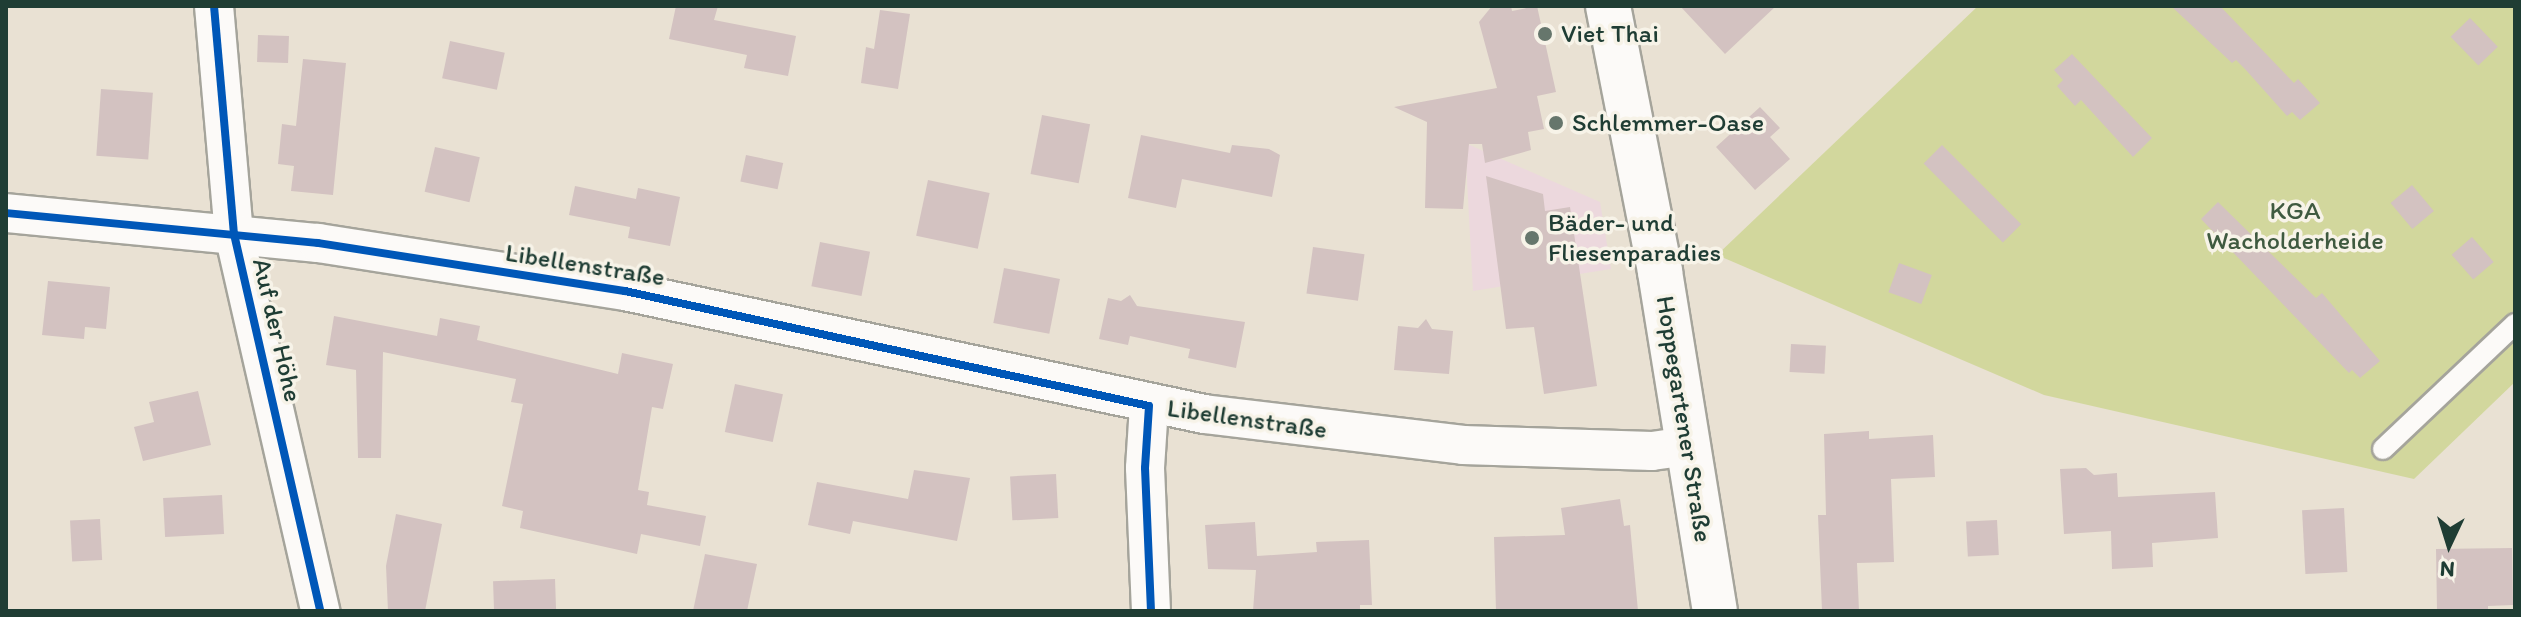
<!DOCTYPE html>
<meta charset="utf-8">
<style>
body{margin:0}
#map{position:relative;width:2521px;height:617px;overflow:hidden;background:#e9e1d3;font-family:Itim,sans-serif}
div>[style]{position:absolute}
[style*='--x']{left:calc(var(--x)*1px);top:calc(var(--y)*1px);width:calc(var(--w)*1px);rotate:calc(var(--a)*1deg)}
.built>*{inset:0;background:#ecd8dd}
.green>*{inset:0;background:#d2d79d}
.building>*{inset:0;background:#d3c2c1;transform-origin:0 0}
.roads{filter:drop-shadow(2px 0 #a5a49b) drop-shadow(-2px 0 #a5a49b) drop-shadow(0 2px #a5a49b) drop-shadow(0 -2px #a5a49b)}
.lane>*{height:20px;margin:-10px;padding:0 10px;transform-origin:10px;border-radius:10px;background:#fcfaf8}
.street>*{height:38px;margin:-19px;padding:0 19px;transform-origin:19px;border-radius:19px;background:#fcfaf8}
.secondary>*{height:44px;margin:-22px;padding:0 22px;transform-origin:22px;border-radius:22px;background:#fcfaf8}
.cycleway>*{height:8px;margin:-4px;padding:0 4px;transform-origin:4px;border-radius:4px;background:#0057b8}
.dots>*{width:22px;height:22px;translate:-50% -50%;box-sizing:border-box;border:4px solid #f7f3e8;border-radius:50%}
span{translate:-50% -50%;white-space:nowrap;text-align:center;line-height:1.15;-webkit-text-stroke:7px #f7f3e8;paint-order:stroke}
.poi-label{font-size:26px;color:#1f3d34}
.left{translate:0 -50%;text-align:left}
.park-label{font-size:26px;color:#3f5a40}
.street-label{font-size:26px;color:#1f3d34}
.frame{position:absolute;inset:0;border:8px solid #1f3d34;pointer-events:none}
.north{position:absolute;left:2409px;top:505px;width:80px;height:80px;-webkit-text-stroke:6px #f7f3e8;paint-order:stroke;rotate:184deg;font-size:22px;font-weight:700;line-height:32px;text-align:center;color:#1f3d34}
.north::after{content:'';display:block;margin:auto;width:28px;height:36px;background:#1f3d34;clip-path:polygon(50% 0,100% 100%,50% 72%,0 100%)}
</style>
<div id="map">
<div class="built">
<div style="clip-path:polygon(1465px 143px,1600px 202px,1611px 269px,1473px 291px)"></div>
</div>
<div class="green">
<div style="clip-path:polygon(1978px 6px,2515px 6px,2515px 382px,2414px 479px,2044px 395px,1717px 255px)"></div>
</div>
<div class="building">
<div style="clip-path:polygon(676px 6px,718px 6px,714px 20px,796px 36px,788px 76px,744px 68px,747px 55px,669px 39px)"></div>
<div style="clip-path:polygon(1492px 6px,1511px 6px,1512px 11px,1537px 6px,1556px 92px,1537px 96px,1544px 129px,1528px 132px,1531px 150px,1485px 163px,1482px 144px,1469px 144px,1463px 209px,1425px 208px,1427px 122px,1394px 107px,1497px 88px,1479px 22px)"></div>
<div style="clip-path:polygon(1680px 6px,1776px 6px,1725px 54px)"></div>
<div style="clip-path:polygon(2171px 6px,2220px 6px,2294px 83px,2298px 79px,2320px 103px,2300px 120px,2292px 112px,2287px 116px,2245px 69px,2236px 60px,2232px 63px)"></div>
<div style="clip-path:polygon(880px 10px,910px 14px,898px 89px,861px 83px,866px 47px,874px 49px)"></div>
<div style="left:2470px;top:18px;width:40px;height:27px;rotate:46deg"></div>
<div style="left:258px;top:35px;width:31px;height:27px;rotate:2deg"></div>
<div style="left:450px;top:41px;width:56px;height:38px;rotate:12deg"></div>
<div style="clip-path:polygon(2072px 54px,2152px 138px,2133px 157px,2081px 100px,2075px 106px,2057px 86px,2063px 80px,2054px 70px)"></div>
<div style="clip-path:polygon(303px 59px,346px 63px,333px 195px,291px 191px,294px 166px,278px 164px,282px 124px,296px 126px)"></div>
<div style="left:101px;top:89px;width:52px;height:67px;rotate:4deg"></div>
<div style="clip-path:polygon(1760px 107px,1780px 128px,1770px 137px,1790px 159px,1755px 190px,1716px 147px)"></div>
<div style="left:1042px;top:115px;width:49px;height:60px;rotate:11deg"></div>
<div style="clip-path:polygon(1141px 135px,1230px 153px,1232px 145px,1269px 149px,1280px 155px,1272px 197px,1182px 179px,1176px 208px,1128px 198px)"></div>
<div style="left:1942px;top:145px;width:112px;height:26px;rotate:45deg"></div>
<div style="left:435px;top:147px;width:46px;height:46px;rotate:13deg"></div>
<div style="left:746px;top:155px;width:38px;height:27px;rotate:12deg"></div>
<div style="clip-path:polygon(1486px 176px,1543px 194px,1545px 211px,1570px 207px,1597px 386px,1544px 394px,1534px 327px,1506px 329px)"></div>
<div style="left:928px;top:180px;width:63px;height:57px;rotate:12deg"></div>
<div style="left:2412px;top:185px;width:34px;height:28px;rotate:50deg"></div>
<div style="clip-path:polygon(575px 186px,636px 199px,638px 188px,680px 197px,670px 246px,628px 238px,630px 227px,569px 215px)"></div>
<div style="clip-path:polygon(2218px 202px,2316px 298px,2322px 293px,2380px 361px,2360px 378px,2352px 370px,2349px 373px,2201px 219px)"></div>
<div style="left:2472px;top:237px;width:33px;height:27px;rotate:49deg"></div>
<div style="left:820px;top:242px;width:51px;height:45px;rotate:11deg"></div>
<div style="left:1313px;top:247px;width:52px;height:47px;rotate:8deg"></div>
<div style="left:1899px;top:263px;width:35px;height:31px;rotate:20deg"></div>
<div style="left:1004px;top:268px;width:57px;height:56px;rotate:11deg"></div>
<div style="clip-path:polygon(48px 281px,110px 287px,106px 329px,85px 327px,84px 339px,42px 335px)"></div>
<div style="clip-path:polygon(1130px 295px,1137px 306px,1245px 322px,1236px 368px,1188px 358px,1190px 349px,1130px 336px,1128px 345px,1099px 339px,1108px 298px,1121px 301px)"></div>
<div style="clip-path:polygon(334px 316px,437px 336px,440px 318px,480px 326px,477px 340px,618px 374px,622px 353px,673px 364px,663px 409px,652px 407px,638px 490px,649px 492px,647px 505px,706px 516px,700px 546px,641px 534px,637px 554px,520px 528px,523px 511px,502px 506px,523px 404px,511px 402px,516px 379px,383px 352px,381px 458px,358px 458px,356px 370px,326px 365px)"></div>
<div style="clip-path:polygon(1426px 319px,1432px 329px,1453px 331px,1449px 374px,1394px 370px,1398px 326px,1418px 328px)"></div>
<div style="left:1791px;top:344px;width:35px;height:28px;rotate:3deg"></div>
<div style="left:735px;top:384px;width:49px;height:49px;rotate:12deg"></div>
<div style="clip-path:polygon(198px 391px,211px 445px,143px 461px,134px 427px,154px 422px,149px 402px)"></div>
<div style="clip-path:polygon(1869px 431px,1869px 439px,1933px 435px,1935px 477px,1891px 479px,1894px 562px,1857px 563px,1859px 611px,1822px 611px,1818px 515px,1826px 515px,1824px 434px)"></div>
<div style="clip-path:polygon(2086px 468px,2094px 475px,2117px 473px,2118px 497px,2215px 492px,2218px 538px,2152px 543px,2153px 567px,2112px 569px,2111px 531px,2064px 534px,2060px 469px)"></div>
<div style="clip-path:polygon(914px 470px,970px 478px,957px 541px,853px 521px,850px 534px,808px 525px,817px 482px,908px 499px)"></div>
<div style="left:1056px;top:474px;width:44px;height:46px;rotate:87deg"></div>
<div style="left:222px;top:495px;width:39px;height:59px;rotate:87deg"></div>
<div style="clip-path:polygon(1620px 499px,1624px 526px,1630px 525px,1638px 611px,1496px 611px,1494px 537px,1565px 535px,1561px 508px)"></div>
<div style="left:2344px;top:508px;width:64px;height:42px;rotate:87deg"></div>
<div style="clip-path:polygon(396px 514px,442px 524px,425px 611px,388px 611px,386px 566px)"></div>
<div style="left:100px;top:519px;width:41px;height:30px;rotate:87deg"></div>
<div style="left:1997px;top:520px;width:35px;height:31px;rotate:87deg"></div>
<div style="clip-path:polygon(1255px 522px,1257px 556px,1317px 552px,1316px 542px,1369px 540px,1372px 605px,1360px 605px,1360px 611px,1253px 611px,1256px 570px,1208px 569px,1205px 525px)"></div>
<div style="clip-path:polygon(2512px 548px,2513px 605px,2488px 606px,2488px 611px,2437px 611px,2436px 549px)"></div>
<div style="clip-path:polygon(705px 554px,757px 564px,747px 611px,693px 611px)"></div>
<div style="left:555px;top:579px;width:32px;height:62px;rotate:88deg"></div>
</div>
<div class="roads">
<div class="lane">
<div style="--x:2383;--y:449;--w:182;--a:-43.4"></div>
</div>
<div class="street">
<div style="--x:214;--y:6;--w:229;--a:85"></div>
<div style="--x:234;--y:234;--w:387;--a:77.1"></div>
<div style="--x:6;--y:213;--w:313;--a:5.5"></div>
<div style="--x:318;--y:243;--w:311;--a:8.9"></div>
<div style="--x:625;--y:291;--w:592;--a:11.99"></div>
<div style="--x:1204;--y:414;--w:261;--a:6.8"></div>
<div style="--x:1463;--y:445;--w:189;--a:1.8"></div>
<div style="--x:1652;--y:451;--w:37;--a:-8"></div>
<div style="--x:1149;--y:406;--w:62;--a:93.7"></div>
<div style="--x:1145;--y:468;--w:143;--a:87.6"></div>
</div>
<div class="secondary">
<div style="--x:1608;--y:6;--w:271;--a:78.9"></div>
<div style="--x:1660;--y:272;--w:343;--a:80.8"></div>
</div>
</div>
<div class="cycleway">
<div style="--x:214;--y:6;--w:229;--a:85"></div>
<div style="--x:234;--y:234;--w:387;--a:77.1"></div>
<div style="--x:6;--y:213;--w:313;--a:5.5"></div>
<div style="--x:318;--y:243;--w:311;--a:8.9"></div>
<div style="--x:625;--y:291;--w:536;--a:12.38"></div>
<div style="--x:1149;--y:406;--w:62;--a:93.7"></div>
<div style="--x:1145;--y:468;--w:143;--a:87.6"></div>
</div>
<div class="dots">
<div style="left:1545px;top:34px;background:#66766c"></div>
<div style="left:1556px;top:123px;background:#66766c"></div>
<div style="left:1532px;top:238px;background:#66766c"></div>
</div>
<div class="poi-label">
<span class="left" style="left:1561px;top:34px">Viet Thai</span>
<span class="left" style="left:1572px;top:123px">Schlemmer-Oase</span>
<span class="left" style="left:1548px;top:238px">Bäder- und<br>Fliesenparadies</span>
</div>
<div class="park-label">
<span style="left:2295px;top:226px">KGA<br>Wacholderheide</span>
</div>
<div class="street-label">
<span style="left:585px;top:265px;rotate:9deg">Libellenstraße</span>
<span style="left:277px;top:330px;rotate:77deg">Auf der Höhe</span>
<span style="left:1247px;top:419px;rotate:8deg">Libellenstraße</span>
<span style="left:1684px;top:419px;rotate:81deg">Hoppegartener Straße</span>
</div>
<div class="frame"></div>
<div class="north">N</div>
</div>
